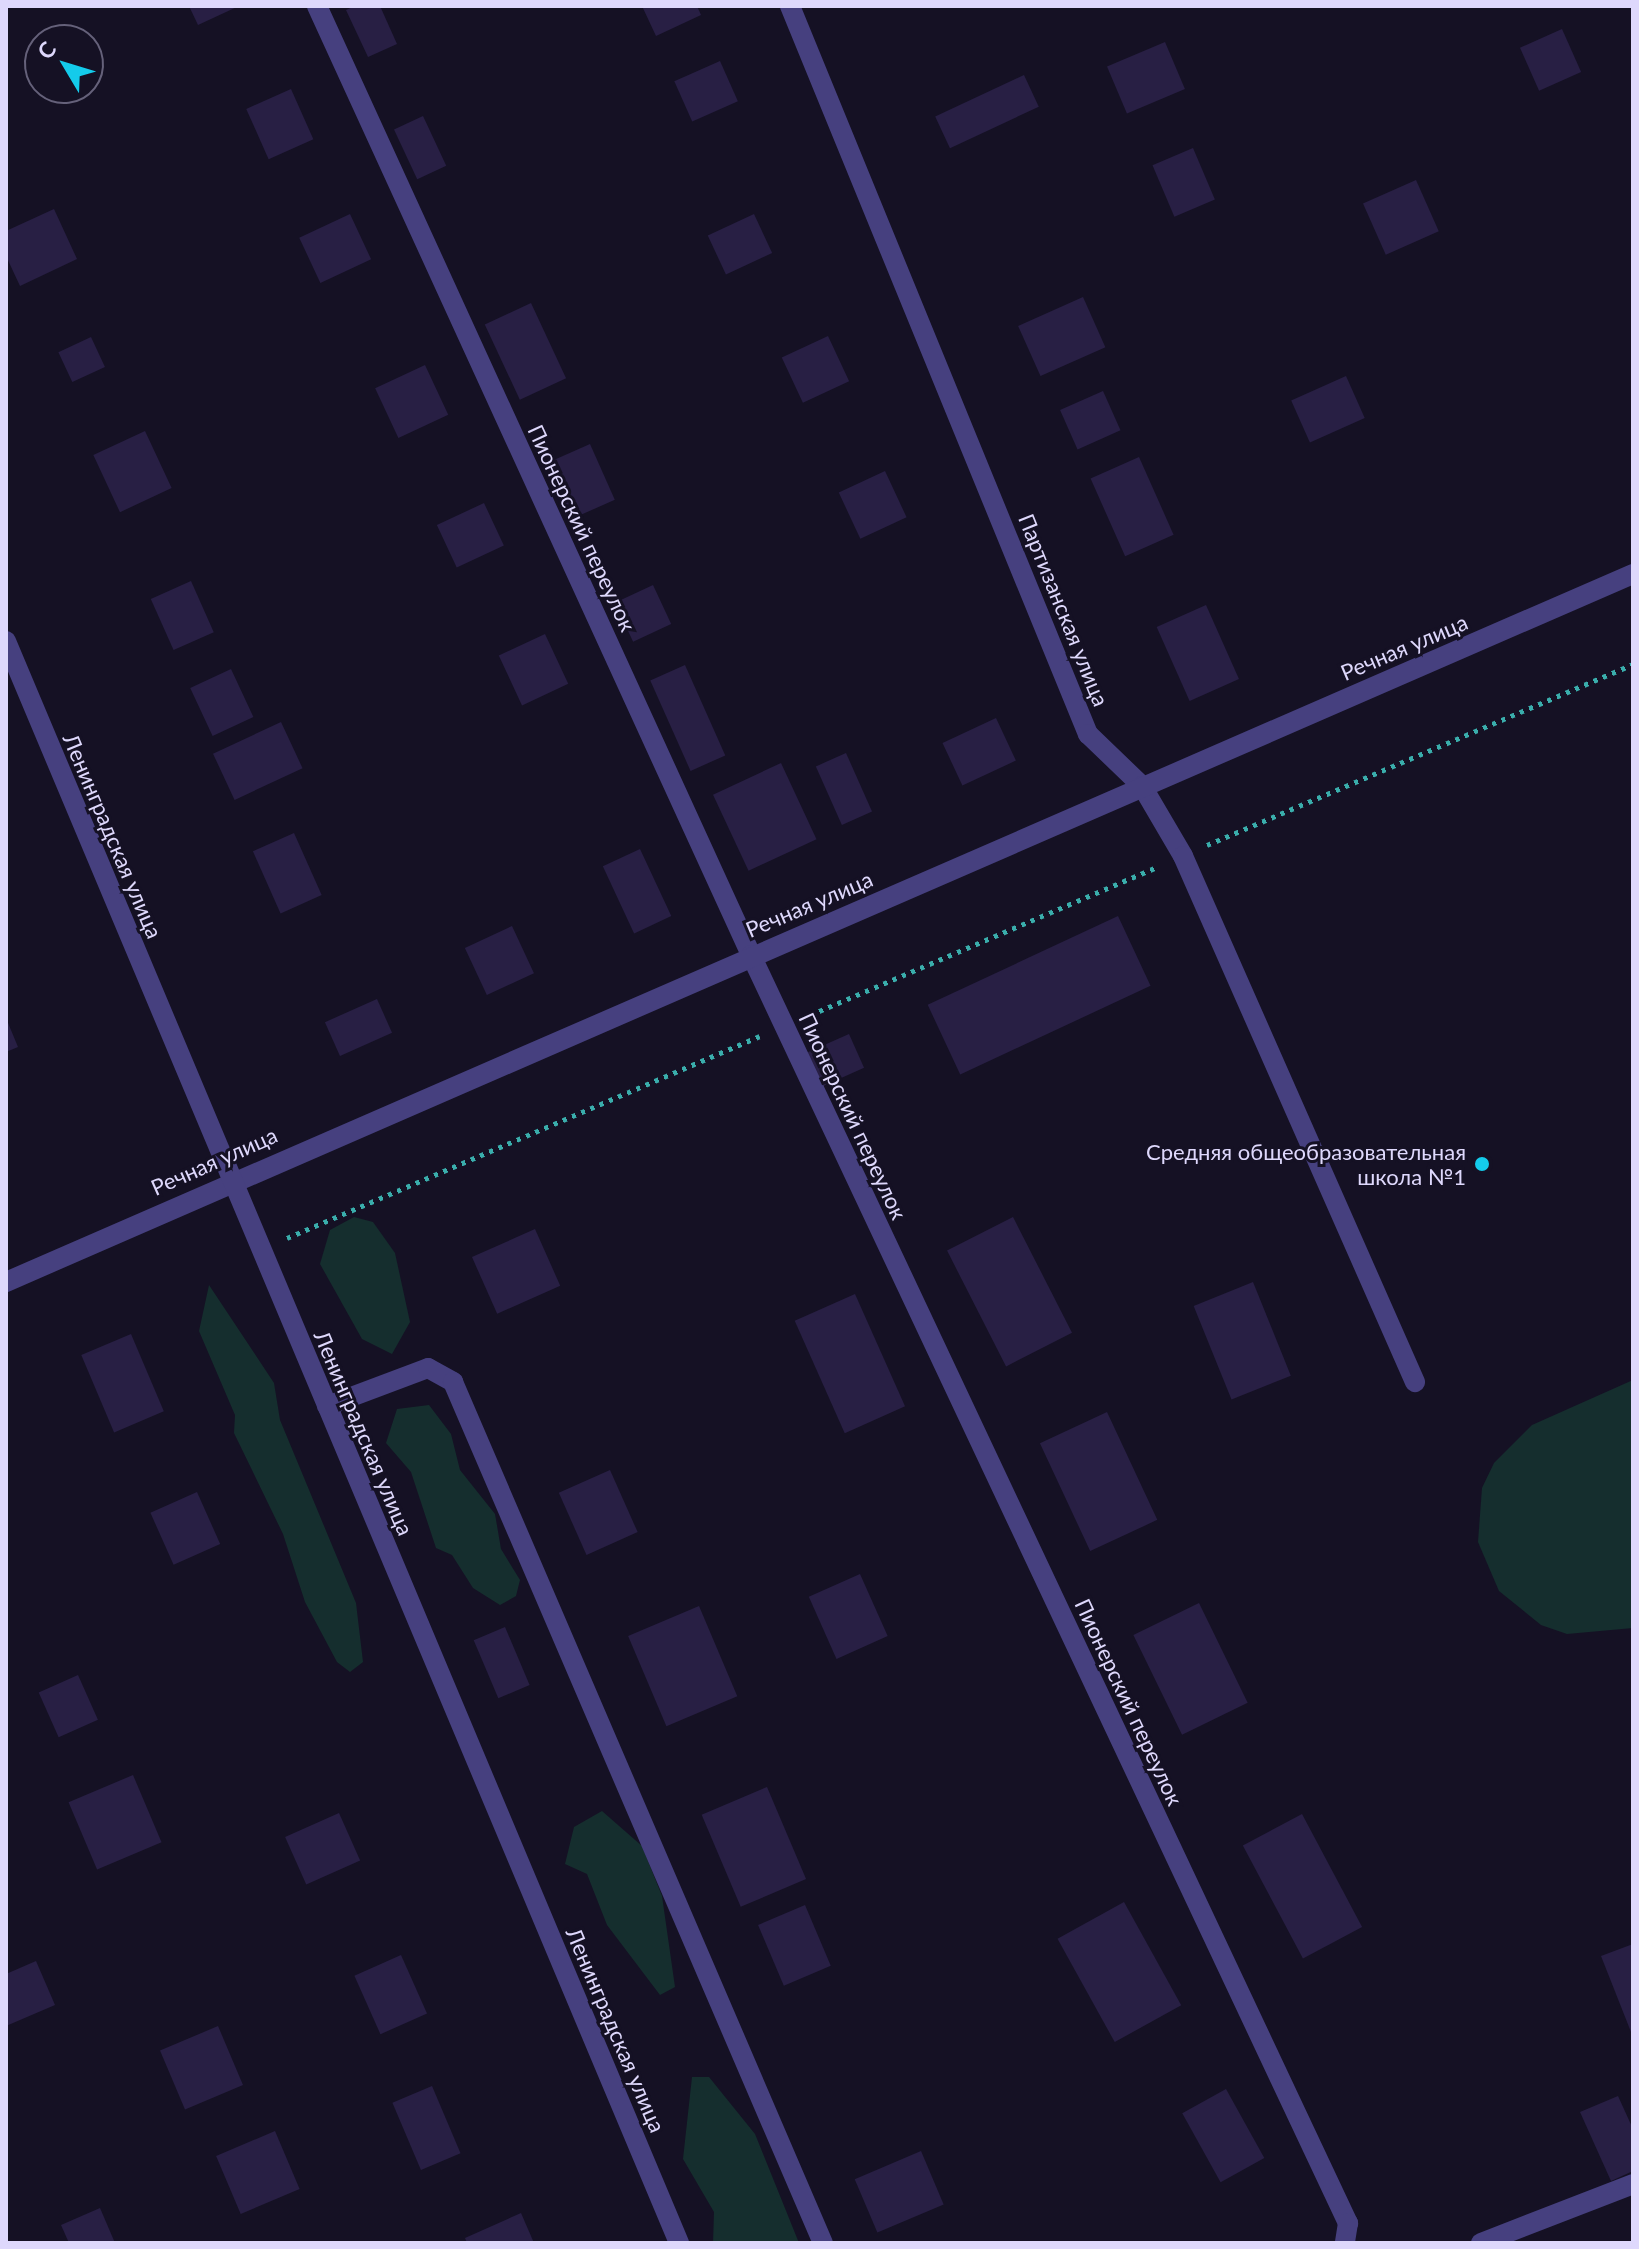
<!DOCTYPE html>
<meta charset="utf-8">
<style>
body{margin:0}
#map{position:relative;width:1639px;height:2249px;overflow:hidden;background:#151124;font-family:Lato,sans-serif}
div>[style]{position:absolute}
[style*='--x']{left:calc(var(--x)*1px);top:calc(var(--y)*1px);width:calc(var(--w)*1px);rotate:calc(var(--a)*1deg)}
.green>*{inset:0;background:#152e2e}
.building>*{inset:0;background:#281f44;transform-origin:0 0}
.path>*{height:5px;margin-top:-2.5px;transform-origin:0;background:repeating-linear-gradient(90deg,#3aaeac 0 4px,transparent 0 10px)}
.service>*{height:20px;margin:-10px;padding:0 10px;transform-origin:10px;border-radius:10px;background:#46407f}
.minor>*{height:20px;margin:-10px;padding:0 10px;transform-origin:10px;border-radius:10px;background:#46407f}
.tertiary>*{height:20px;margin:-10px;padding:0 10px;transform-origin:10px;border-radius:10px;background:#46407f}
.dots>*{width:22px;height:22px;translate:-50% -50%;box-sizing:border-box;border:4px solid #151124;border-radius:50%}
span{translate:-50% -50%;white-space:nowrap;text-align:center;line-height:1.15;-webkit-text-stroke:6px #151124;paint-order:stroke}
.street-label{font-size:22px;color:#ded8fc}
.poi-label{font-size:22px;color:#ded8fc}
.right{translate:-100% -50%;text-align:right}
.frame{position:absolute;inset:0;border:8px solid #ded8fc;pointer-events:none}
.north{position:absolute;left:24px;top:24px;width:80px;height:80px;box-sizing:border-box;background:#151124;border:2px solid #65617a;border-radius:50%;rotate:308deg;font-size:22px;font-weight:700;line-height:32px;text-align:center;color:#ded8fc}
.north::after{content:'';display:block;margin:auto;width:28px;height:36px;background:#14cbeb;clip-path:polygon(50% 0,100% 100%,50% 72%,0 100%)}
</style>
<div id="map">
<div class="green">
<div style="clip-path:polygon(354px 1217px,373px 1222px,395px 1253px,410px 1322px,392px 1354px,362px 1339px,320px 1264px,330px 1230px)"></div>
<div style="clip-path:polygon(209px 1285px,274px 1383px,280px 1420px,356px 1603px,363px 1662px,350px 1672px,337px 1662px,305px 1602px,283px 1534px,234px 1433px,235px 1415px,199px 1331px)"></div>
<div style="clip-path:polygon(1633px 1380px,1633px 1628px,1567px 1634px,1541px 1625px,1499px 1591px,1478px 1542px,1482px 1488px,1494px 1463px,1532px 1425px)"></div>
<div style="clip-path:polygon(429px 1405px,451px 1434px,460px 1470px,495px 1514px,501px 1549px,520px 1580px,516px 1596px,500px 1605px,473px 1588px,452px 1555px,436px 1548px,411px 1472px,386px 1443px,397px 1409px)"></div>
<div style="clip-path:polygon(602px 1811px,642px 1846px,662px 1896px,675px 1987px,660px 1995px,607px 1925px,587px 1874px,565px 1864px,574px 1827px)"></div>
<div style="clip-path:polygon(692px 2077px,709px 2077px,755px 2134px,799px 2243px,713px 2243px,714px 2212px,683px 2159px)"></div>
</div>
<div class="building">
<div style="clip-path:polygon(189px 6px,239px 6px,198px 25px)"></div>
<div style="clip-path:polygon(355px 6px,380px 6px,397px 44px,368px 57px,346px 10px)"></div>
<div style="clip-path:polygon(642px 6px,697px 6px,701px 15px,656px 36px)"></div>
<div style="left:1562px;top:29px;width:47px;height:46px;rotate:66deg"></div>
<div style="left:1165px;top:42px;width:51px;height:63px;rotate:67deg"></div>
<div style="left:720px;top:61px;width:44px;height:50px;rotate:66deg"></div>
<div style="left:1024px;top:75px;width:35px;height:98px;rotate:65deg"></div>
<div style="left:291px;top:89px;width:55px;height:49px;rotate:66deg"></div>
<div style="left:423px;top:116px;width:55px;height:32px;rotate:65deg"></div>
<div style="left:1193px;top:148px;width:56px;height:44px;rotate:67deg"></div>
<div style="left:1416px;top:180px;width:56px;height:58px;rotate:66deg"></div>
<div style="clip-path:polygon(54px 209px,77px 259px,20px 286px,6px 256px,6px 231px)"></div>
<div style="left:350px;top:214px;width:50px;height:56px;rotate:65deg"></div>
<div style="left:754px;top:214px;width:43px;height:51px;rotate:65deg"></div>
<div style="left:1083px;top:297px;width:55px;height:71px;rotate:66deg"></div>
<div style="left:531px;top:303px;width:83px;height:51px;rotate:65deg"></div>
<div style="left:828px;top:336px;width:50px;height:51px;rotate:65deg"></div>
<div style="left:91px;top:337px;width:33px;height:36px;rotate:65deg"></div>
<div style="left:425px;top:365px;width:55px;height:55px;rotate:65deg"></div>
<div style="left:1346px;top:376px;width:46px;height:60px;rotate:66deg"></div>
<div style="left:1103px;top:391px;width:43px;height:47px;rotate:66deg"></div>
<div style="left:145px;top:431px;width:63px;height:57px;rotate:65deg"></div>
<div style="left:590px;top:444px;width:61px;height:47px;rotate:66deg"></div>
<div style="left:1139px;top:457px;width:85px;height:53px;rotate:66deg"></div>
<div style="left:885px;top:471px;width:51px;height:51px;rotate:65deg"></div>
<div style="left:484px;top:503px;width:47px;height:52px;rotate:65deg"></div>
<div style="left:191px;top:581px;width:56px;height:44px;rotate:66deg"></div>
<div style="left:653px;top:585px;width:43px;height:42px;rotate:65deg"></div>
<div style="left:1206px;top:605px;width:81px;height:54px;rotate:66deg"></div>
<div style="left:545px;top:634px;width:55px;height:51px;rotate:65deg"></div>
<div style="left:685px;top:665px;width:99px;height:38px;rotate:66deg"></div>
<div style="left:231px;top:669px;width:53px;height:45px;rotate:65deg"></div>
<div style="left:996px;top:718px;width:47px;height:59px;rotate:65deg"></div>
<div style="left:281px;top:722px;width:51px;height:75px;rotate:65deg"></div>
<div style="left:846px;top:753px;width:64px;height:33px;rotate:66deg"></div>
<div style="left:781px;top:763px;width:84px;height:75px;rotate:65deg"></div>
<div style="left:294px;top:833px;width:68px;height:45px;rotate:66deg"></div>
<div style="left:640px;top:849px;width:74px;height:41px;rotate:65deg"></div>
<div style="left:1118px;top:916px;width:77px;height:210px;rotate:65deg"></div>
<div style="left:512px;top:926px;width:52px;height:52px;rotate:65deg"></div>
<div style="left:377px;top:999px;width:37px;height:57px;rotate:66deg"></div>
<div style="clip-path:polygon(6px 1018px,18px 1047px,6px 1052px)"></div>
<div style="left:849px;top:1034px;width:37px;height:55px;rotate:66deg"></div>
<div style="left:1013px;top:1217px;width:130px;height:74px;rotate:63deg"></div>
<div style="left:535px;top:1229px;width:62px;height:69px;rotate:66deg"></div>
<div style="left:1253px;top:1282px;width:101px;height:64px;rotate:68deg"></div>
<div style="left:855px;top:1294px;width:123px;height:66px;rotate:66deg"></div>
<div style="left:131px;top:1334px;width:84px;height:54px;rotate:67deg"></div>
<div style="left:1107px;top:1412px;width:119px;height:74px;rotate:65deg"></div>
<div style="left:610px;top:1470px;width:68px;height:56px;rotate:66deg"></div>
<div style="left:197px;top:1492px;width:57px;height:51px;rotate:66deg"></div>
<div style="left:860px;top:1574px;width:68px;height:56px;rotate:66deg"></div>
<div style="left:1199px;top:1603px;width:111px;height:73px;rotate:64deg"></div>
<div style="left:699px;top:1606px;width:98px;height:77px;rotate:67deg"></div>
<div style="left:505px;top:1627px;width:63px;height:34px;rotate:67deg"></div>
<div style="left:78px;top:1675px;width:49px;height:43px;rotate:66deg"></div>
<div style="left:133px;top:1775px;width:73px;height:70px;rotate:67deg"></div>
<div style="left:767px;top:1787px;width:100px;height:71px;rotate:67deg"></div>
<div style="left:339px;top:1813px;width:52px;height:59px;rotate:66deg"></div>
<div style="left:1302px;top:1814px;width:128px;height:67px;rotate:62deg"></div>
<div style="left:1124px;top:1902px;width:118px;height:76px;rotate:61deg"></div>
<div style="left:805px;top:1905px;width:66px;height:51px;rotate:67deg"></div>
<div style="clip-path:polygon(1633px 1944px,1633px 2037px,1601px 1956px)"></div>
<div style="left:401px;top:1955px;width:64px;height:51px;rotate:66deg"></div>
<div style="clip-path:polygon(36px 1961px,55px 2005px,6px 2026px,6px 1974px)"></div>
<div style="left:218px;top:2026px;width:64px;height:63px;rotate:67deg"></div>
<div style="left:432px;top:2086px;width:73px;height:43px;rotate:67deg"></div>
<div style="left:1226px;top:2089px;width:79px;height:50px;rotate:61deg"></div>
<div style="clip-path:polygon(1618px 2096px,1633px 2129px,1633px 2171px,1611px 2181px,1580px 2112px)"></div>
<div style="left:275px;top:2131px;width:63px;height:64px;rotate:67deg"></div>
<div style="left:921px;top:2151px;width:58px;height:72px;rotate:67deg"></div>
<div style="clip-path:polygon(100px 2208px,115px 2243px,69px 2243px,61px 2225px)"></div>
<div style="clip-path:polygon(521px 2213px,534px 2243px,467px 2243px,465px 2238px)"></div>
</div>
<div class="path">
<div style="--x:1207;--y:845;--w:463;--a:-23"></div>
<div style="--x:810;--y:1015;--w:377;--a:-23.1"></div>
<div style="--x:287;--y:1238;--w:514;--a:-23.13"></div>
</div>
<div class="service">
<div style="--x:327;--y:1406;--w:108;--a:-20.6"></div>
<div style="--x:428;--y:1368;--w:29;--a:29"></div>
<div style="--x:453;--y:1382;--w:937;--a:66.75"></div>
</div>
<div class="minor">
<div style="--x:317;--y:6;--w:1044;--a:65.42"></div>
<div style="--x:751;--y:955;--w:1402;--a:64.79"></div>
<div style="--x:1348;--y:2223;--w:20;--a:99"></div>
<div style="--x:790;--y:6;--w:787;--a:67.74"></div>
<div style="--x:1088;--y:734;--w:75;--a:43.9"></div>
<div style="--x:1142;--y:786;--w:81;--a:59.6"></div>
<div style="--x:1183;--y:856;--w:575;--a:66.2"></div>
<div style="--x:6;--y:1282;--w:1774;--a:-23.52"></div>
<div style="--x:1481;--y:2243;--w:163;--a:-21.2"></div>
</div>
<div class="tertiary">
<div style="--x:6;--y:641;--w:1738;--a:67.21"></div>
</div>
<div class="dots">
<div style="left:1482px;top:1164px;background:#14cbeb"></div>
</div>
<div class="street-label">
<span style="left:582px;top:528px;rotate:65deg">Пионерский переулок</span>
<span style="left:1064px;top:610px;rotate:68deg">Партизанская улица</span>
<span style="left:1404px;top:647px;rotate:-23deg">Речная улица</span>
<span style="left:113px;top:836px;rotate:67deg">Ленинградская улица</span>
<span style="left:809px;top:904px;rotate:-23deg">Речная улица</span>
<span style="left:853px;top:1116px;rotate:65deg">Пионерский переулок</span>
<span style="left:214px;top:1161px;rotate:-24deg">Речная улица</span>
<span style="left:364px;top:1433px;rotate:67deg">Ленинградская улица</span>
<span style="left:1129px;top:1702px;rotate:65deg">Пионерский переулок</span>
<span style="left:616px;top:2030px;rotate:67deg">Ленинградская улица</span>
</div>
<div class="poi-label">
<span class="right" style="left:1466px;top:1164px">Средняя общеобразовательная<br>школа №1</span>
</div>
<div class="frame"></div>
<div class="north">С</div>
</div>
